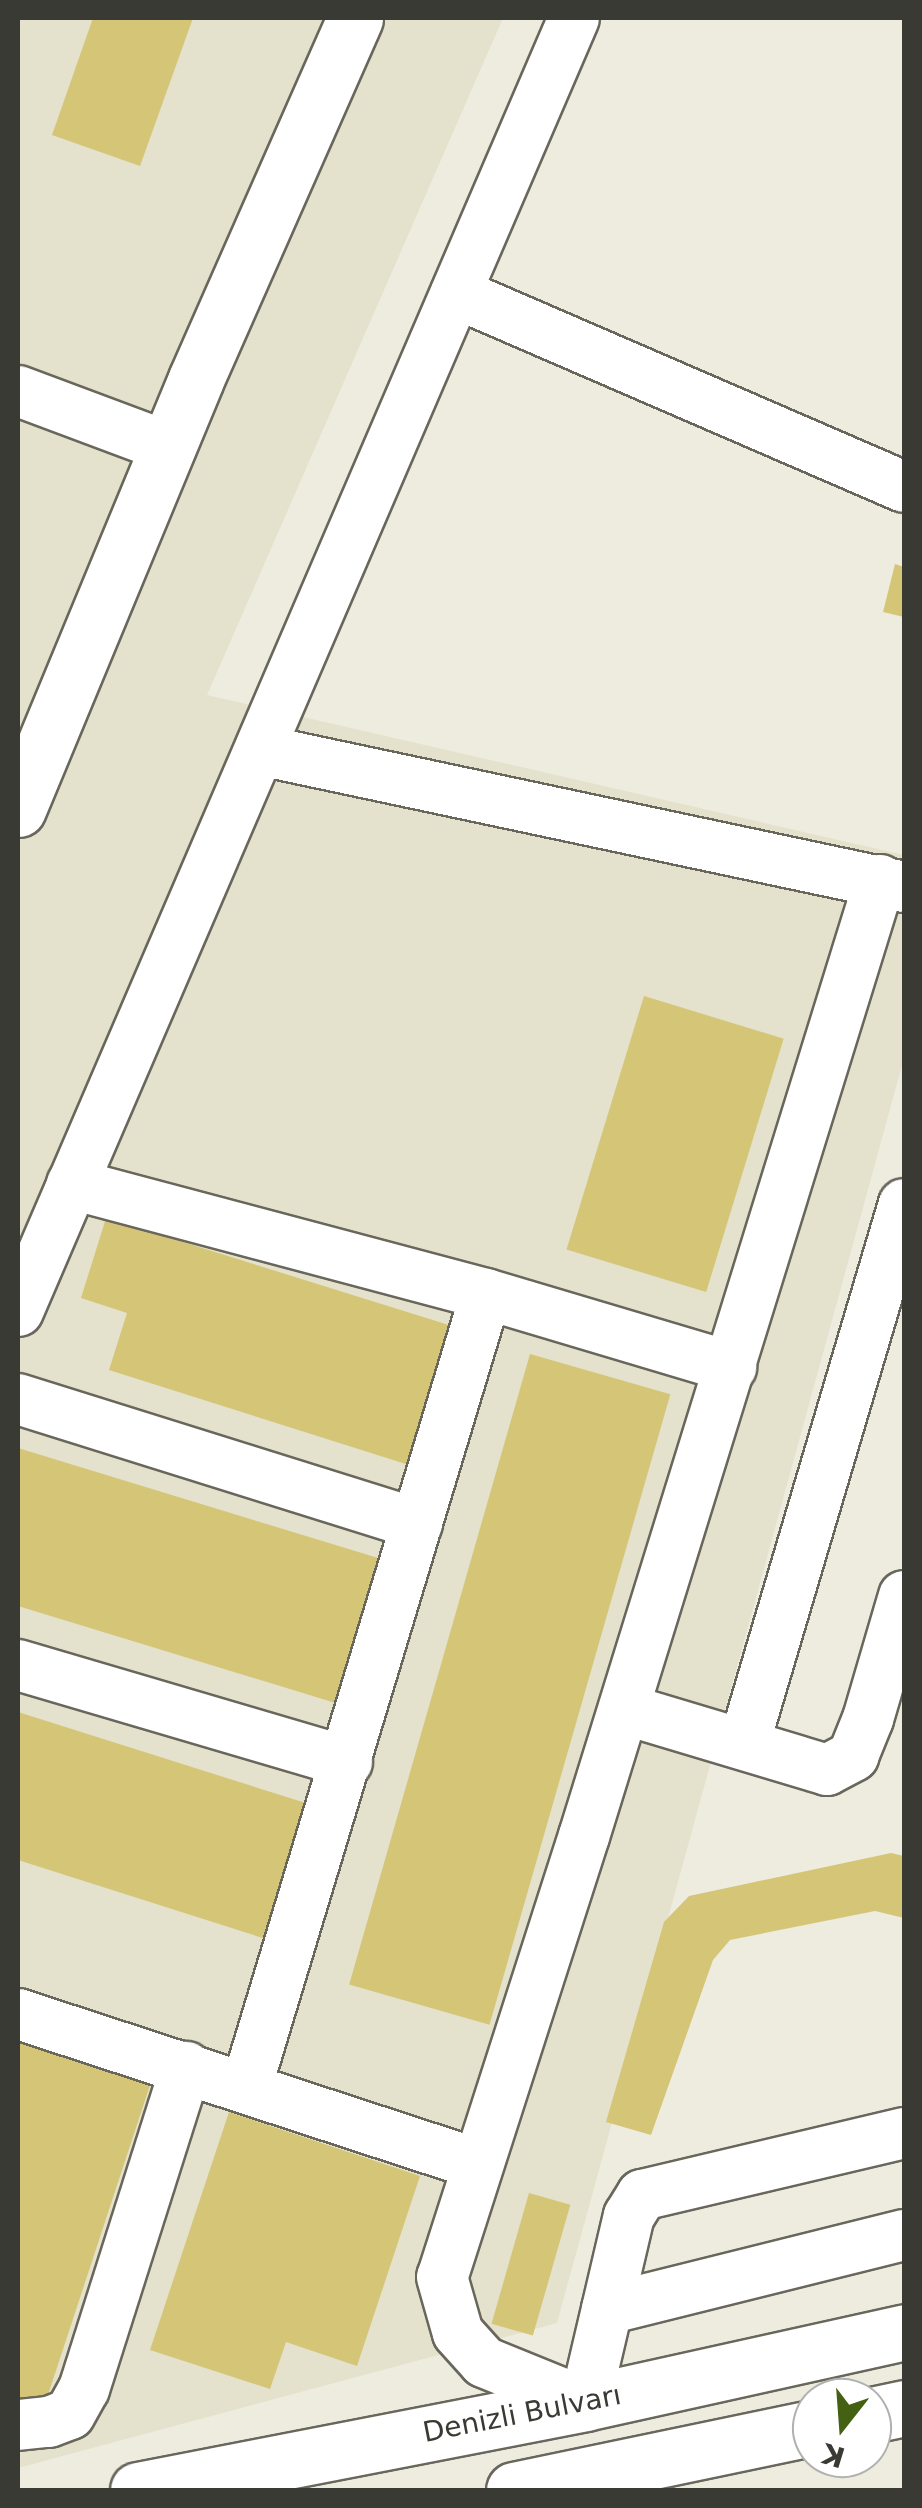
<!DOCTYPE html>
<meta charset="utf-8">
<style>
body{margin:0}
#map{position:relative;width:922px;height:2508px;overflow:hidden;background:#eeecdf;font-family:"DejaVu Sans",sans-serif}
div>[style]{position:absolute}
[style*='--x']{left:calc(var(--x)*1px);top:calc(var(--y)*1px);width:calc(var(--w)*1px);rotate:calc(var(--a)*1deg)}
.built>*{inset:0;background:#e4e1cc}
.building>*{inset:0;background:#d5c577;transform-origin:0 0}
.roads{filter:drop-shadow(2px 0 #69675c) drop-shadow(-2px 0 #69675c) drop-shadow(0 2px #69675c) drop-shadow(0 -2px #69675c)}
.minor>*{height:50px;margin:-25px;padding:0 25px;transform-origin:25px;border-radius:25px;background:#fff}
.major>*{height:55px;margin:-27.5px;padding:0 27.5px;transform-origin:27.5px;border-radius:27.5px;background:#fff}
.highway>*{height:55px;margin:-27.5px;padding:0 27.5px;transform-origin:27.5px;border-radius:27.5px;background:#fff}
span{translate:-50% -50%;white-space:nowrap;text-align:center;line-height:1.15;-webkit-text-stroke:8px #fff;paint-order:stroke}
.street-label{font-size:28px;color:#3a3a34}
.frame{position:absolute;inset:0;border:20px solid #3a3a34;pointer-events:none}
.north{position:absolute;left:792px;top:2378px;width:100px;height:100px;box-sizing:border-box;background:#fff;border:2px solid #b0b0ae;border-radius:50%;rotate:197deg;font-size:28px;font-weight:700;line-height:40px;text-align:center;color:#3a3a34}
.north::after{content:'';display:block;margin:auto;width:35px;height:45px;background:#446012;clip-path:polygon(50% 0,100% 100%,50% 72%,0 100%)}
</style>
<div id="map">
<div class="built">
<div style="clip-path:polygon(18px 18px,503px 18px,207px 695px,904px 855px,904px 1058px,557px 2323px,18px 2468px)"></div>
</div>
<div class="building">
<div style="clip-path:polygon(93px 18px,193px 18px,140px 166px,52px 135px)"></div>
<div style="clip-path:polygon(895px 564px,904px 567px,904px 617px,883px 612px)"></div>
<div style="left:644px;top:996px;width:146px;height:265px;rotate:17deg"></div>
<div style="clip-path:polygon(106px 1218px,452px 1326px,409px 1465px,109px 1370px,127px 1313px,81px 1298px)"></div>
<div style="left:530px;top:1354px;width:146px;height:656px;rotate:16deg"></div>
<div style="left:18px;top:1448px;width:380px;height:151px;rotate:17deg"></div>
<div style="clip-path:polygon(18px 1712px,312px 1805px,269px 1940px,18px 1860px)"></div>
<div style="clip-path:polygon(891px 1853px,904px 1856px,904px 1918px,875px 1911px,730px 1940px,713px 1960px,651px 2135px,606px 2122px,664px 1922px,689px 1896px)"></div>
<div style="clip-path:polygon(18px 2028px,154px 2073px,44px 2407px,18px 2398px)"></div>
<div style="clip-path:polygon(229px 2112px,420px 2176px,357px 2366px,286px 2342px,270px 2389px,150px 2350px)"></div>
<div style="left:529px;top:2193px;width:43px;height:136px;rotate:16deg"></div>
</div>
<div class="roads">
<div class="minor">
<div style="--x:456;--y:293;--w:488;--a:23.4"></div>
<div style="--x:18;--y:391;--w:160;--a:20.5"></div>
<div style="--x:260;--y:750;--w:658;--a:12.01"></div>
<div style="--x:880;--y:880;--w:1001;--a:107.2"></div>
<div style="--x:584;--y:1836;--w:463;--a:107.8"></div>
<div style="--x:442;--y:2277;--w:58;--a:74.1"></div>
<div style="--x:458;--y:2333;--w:39;--a:48"></div>
<div style="--x:484;--y:2362;--w:109;--a:22.1"></div>
<div style="--x:585;--y:2403;--w:192;--a:-76.8"></div>
<div style="--x:629;--y:2216;--w:25;--a:-58"></div>
<div style="--x:642;--y:2195;--w:269;--a:-13.3"></div>
<div style="--x:72;--y:1184;--w:428;--a:14.9"></div>
<div style="--x:486;--y:1294;--w:256;--a:16.6"></div>
<div style="--x:18;--y:1311;--w:1407;--a:-66.73"></div>
<div style="--x:18;--y:1399;--w:418;--a:17.4"></div>
<div style="--x:18;--y:1665;--w:343;--a:16.4"></div>
<div style="--x:624;--y:1709;--w:212;--a:16.7"></div>
<div style="--x:827;--y:1770;--w:30;--a:-28"></div>
<div style="--x:853;--y:1756;--w:40;--a:-68"></div>
<div style="--x:868;--y:1719;--w:128;--a:-73.7"></div>
<div style="--x:744;--y:1744;--w:563;--a:-73.5"></div>
<div style="--x:18;--y:2014;--w:482;--a:18.1"></div>
<div style="--x:247;--y:2085;--w:826;--a:-73.19"></div>
<div style="--x:607;--y:2309;--w:306;--a:-14"></div>
<div style="--x:18;--y:2425;--w:31;--a:-6"></div>
<div style="--x:49;--y:2422;--w:22;--a:-21"></div>
<div style="--x:70;--y:2414;--w:29;--a:-61"></div>
<div style="--x:84;--y:2389;--w:338;--a:-72.4"></div>
</div>
<div class="major">
<div style="--x:18;--y:809;--w:465;--a:-67.5"></div>
<div style="--x:196;--y:379;--w:394;--a:-66.2"></div>
</div>
<div class="highway">
<div style="--x:872;--y:2415;--w:33;--a:-12"></div>
<div style="--x:138;--y:2490;--w:455;--a:-11"></div>
<div style="--x:585;--y:2403;--w:327;--a:-12.5"></div>
<div style="--x:514;--y:2490;--w:304;--a:-11.8"></div>
</div>
</div>
<div class="street-label">
<span style="left:522px;top:2414px;rotate:-11deg">Denizli Bulvarı</span>
</div>
<div class="frame"></div>
<div class="north">K</div>
</div>
